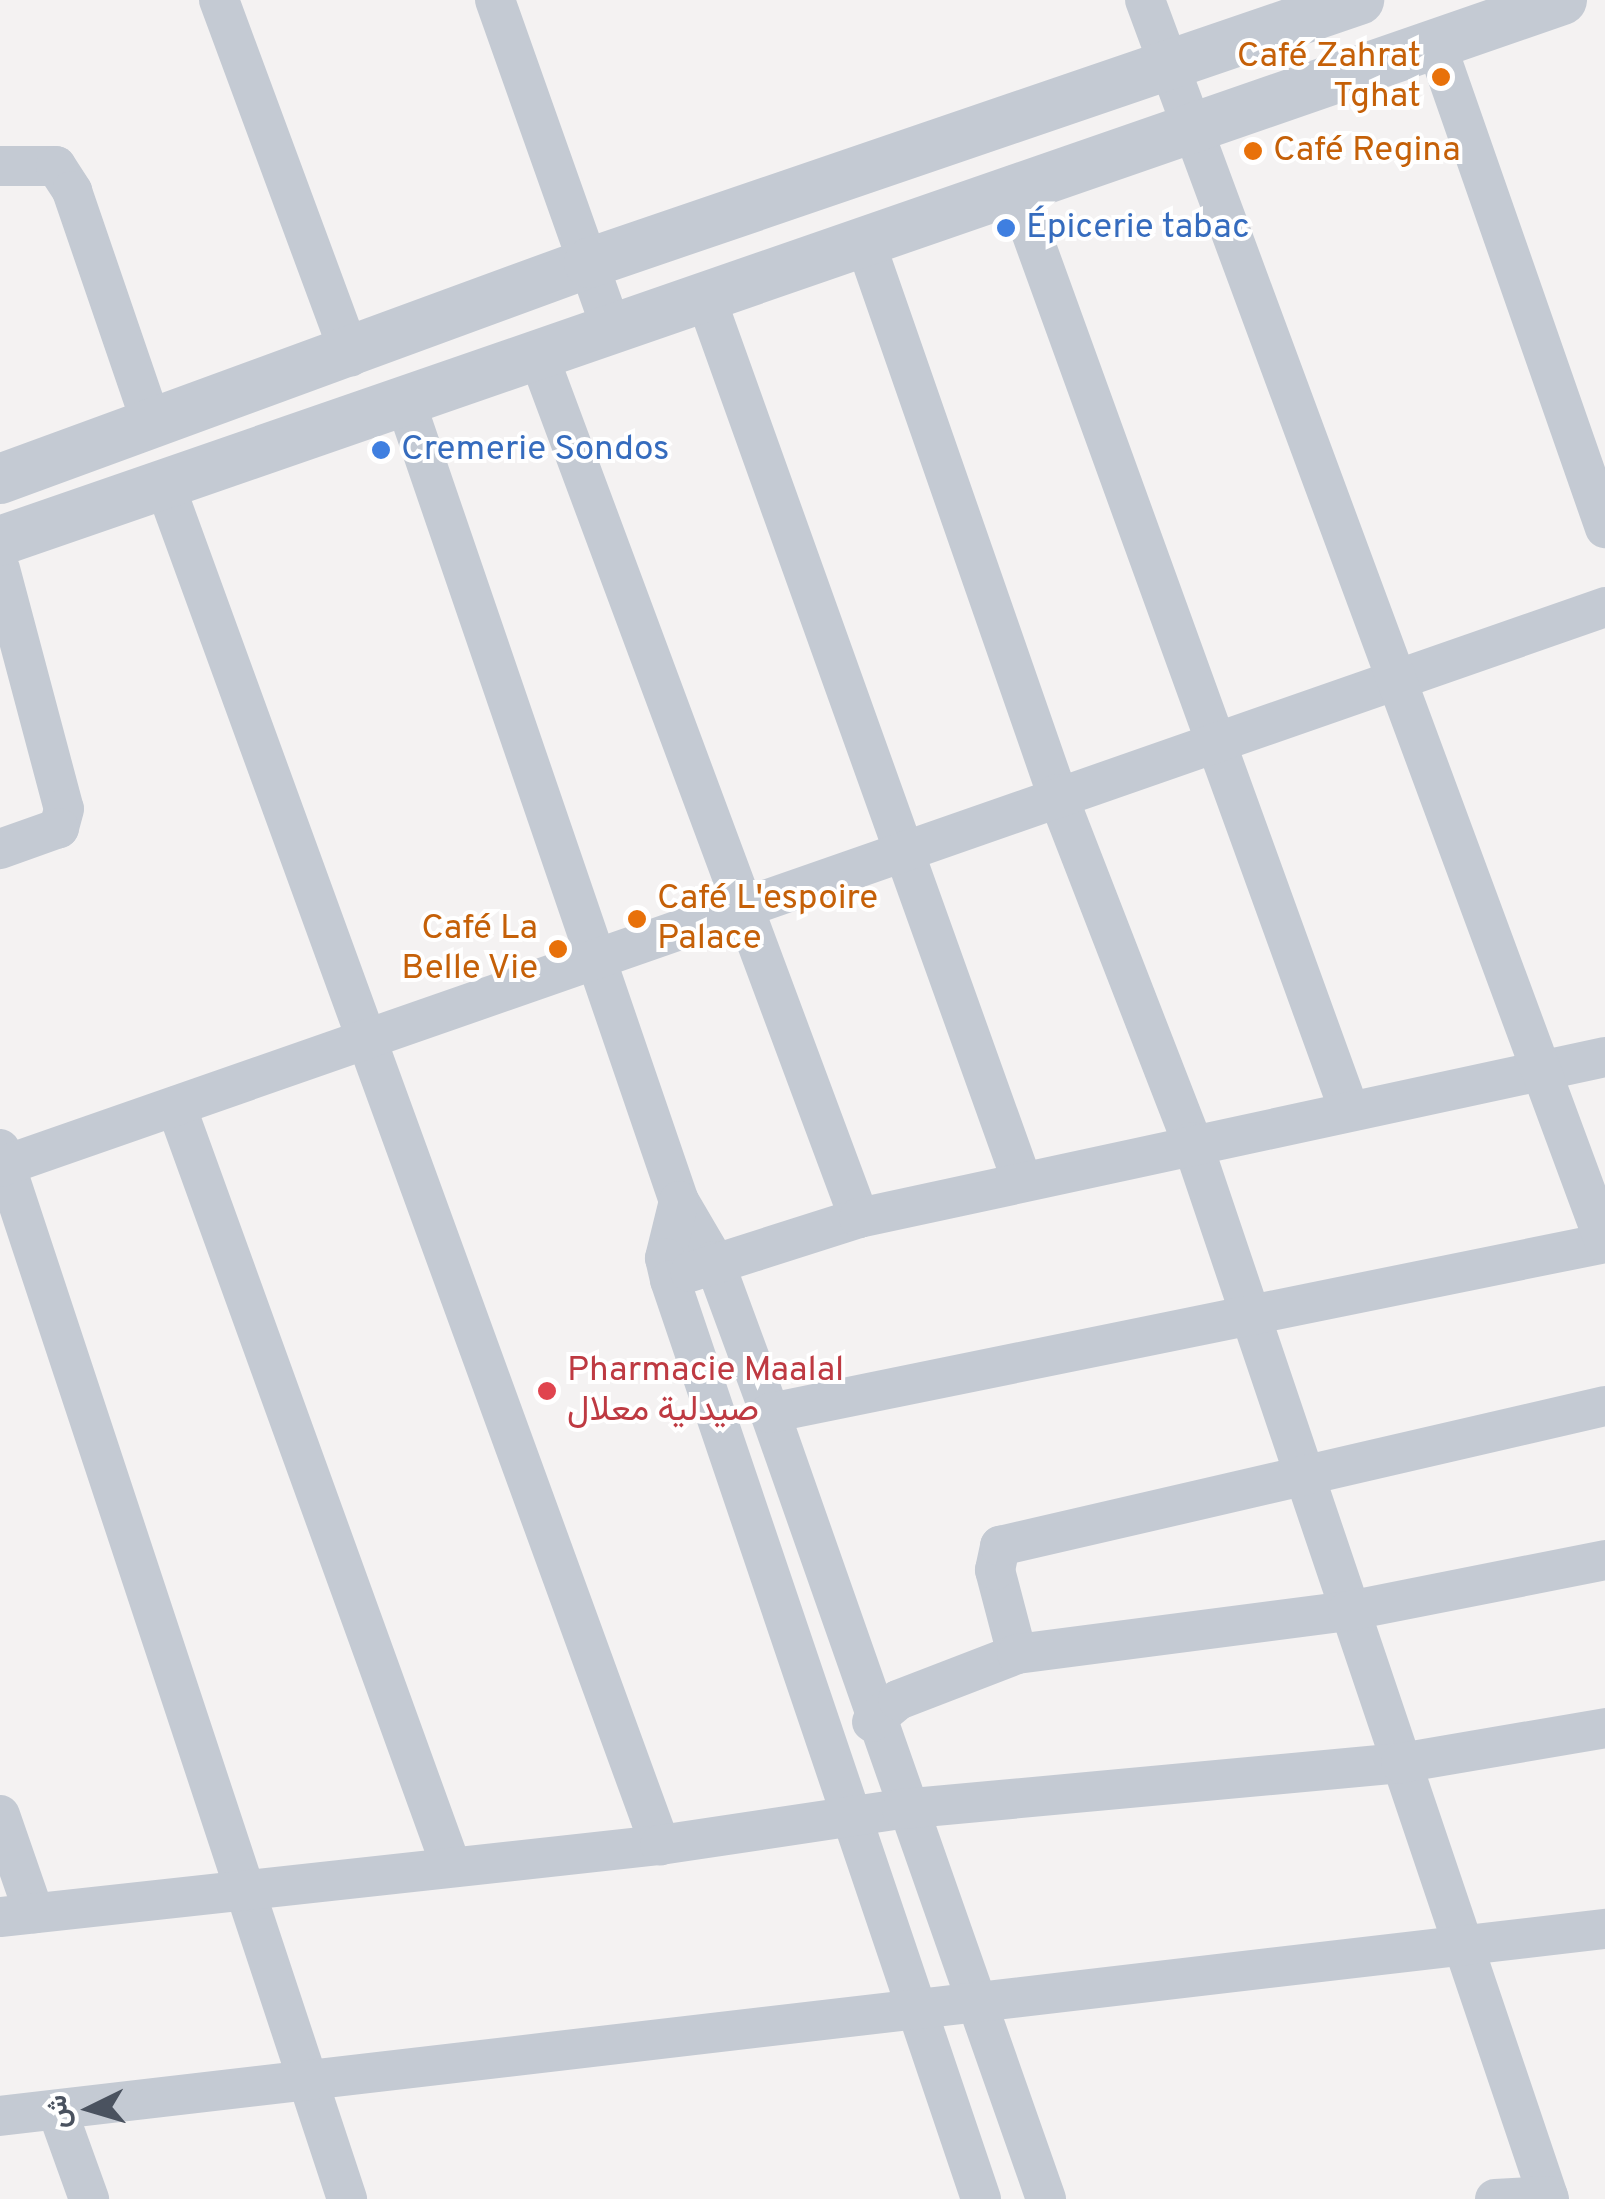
<!DOCTYPE html>
<meta charset="utf-8">
<style>
body{margin:0}
#map{position:relative;width:1605px;height:2199px;overflow:hidden;background:#f4f2f2;font-family:Overpass,Vazirmatn,sans-serif}
div>[style]{position:absolute}
[style*='--x']{left:calc(var(--x)*1px);top:calc(var(--y)*1px);width:calc(var(--w)*1px);rotate:calc(var(--a)*1deg)}
.minor>*{height:40px;margin:-20px;padding:0 20px;transform-origin:20px;border-radius:20px;background:#c4cad3}
.tertiary>*{height:50px;margin:-25px;padding:0 25px;transform-origin:25px;border-radius:25px;background:#c4cad3}
.dots>*{width:28px;height:28px;translate:-50% -50%;box-sizing:border-box;border:5px solid #fff;border-radius:50%}
span{translate:-50% -50%;white-space:nowrap;text-align:center;line-height:1.15;-webkit-text-stroke:8px #fff;paint-order:stroke}
.food-label{font-size:35px;color:#c56008}
.right{translate:-100% -50%;text-align:right}
.left{translate:0 -50%;text-align:left}
.shop-label{font-size:35px;color:#366cbe}
.health-label{font-size:35px;color:#be3a42}
.north{position:absolute;left:40px;top:2059px;width:100px;height:100px;-webkit-text-stroke:8px #fff;paint-order:stroke;rotate:265deg;font-size:28px;font-weight:700;line-height:40px;text-align:center;color:#4a525f}
.north::after{content:'';display:block;margin:auto;width:35px;height:45px;background:#4a525f;clip-path:polygon(50% 0,100% 100%,50% 72%,0 100%)}
</style>
<div id="map">
<div class="minor">
<div style="--x:219;--y:0;--w:380;--a:69.7"></div>
<div style="--x:495;--y:0;--w:344;--a:70.5"></div>
<div style="--x:1435;--y:41;--w:516;--a:70.76"></div>
<div style="--x:0;--y:166;--w:56;--a:0"></div>
<div style="--x:56;--y:166;--w:30;--a:57"></div>
<div style="--x:72;--y:191;--w:250;--a:71.1"></div>
<div style="--x:1014;--y:185;--w:984;--a:70.09"></div>
<div style="--x:864;--y:239;--w:588;--a:70.82"></div>
<div style="--x:1057;--y:794;--w:373;--a:68.8"></div>
<div style="--x:1192;--y:1142;--w:1116;--a:71.34"></div>
<div style="--x:704;--y:293;--w:943;--a:70.3"></div>
<div style="--x:537;--y:352;--w:924;--a:69.6"></div>
<div style="--x:404;--y:398;--w:849;--a:71.1"></div>
<div style="--x:679;--y:1201;--w:69;--a:59.7"></div>
<div style="--x:714;--y:1261;--w:162;--a:69.8"></div>
<div style="--x:770;--y:1413;--w:833;--a:70.65"></div>
<div style="--x:164;--y:483;--w:1450;--a:69.99"></div>
<div style="--x:0;--y:569;--w:248;--a:75.1"></div>
<div style="--x:64;--y:809;--w:20;--a:105"></div>
<div style="--x:59;--y:828;--w:63;--a:160.4"></div>
<div style="--x:176;--y:1106;--w:808;--a:70.11"></div>
<div style="--x:0;--y:1149;--w:1106;--a:71.71"></div>
<div style="--x:0;--y:1167;--w:1700;--a:-19.23"></div>
<div style="--x:679;--y:1201;--w:59;--a:103.8"></div>
<div style="--x:665;--y:1258;--w:23;--a:77"></div>
<div style="--x:670;--y:1280;--w:970;--a:71.3"></div>
<div style="--x:690;--y:1272;--w:177;--a:-17.7"></div>
<div style="--x:859;--y:1218;--w:763;--a:-12.18"></div>
<div style="--x:770;--y:1413;--w:852;--a:-11.51"></div>
<div style="--x:1605;--y:1243;--w:1325;--a:-110.31"></div>
<div style="--x:1017;--y:1654;--w:87;--a:-104.7"></div>
<div style="--x:995;--y:1570;--w:25;--a:-78"></div>
<div style="--x:1000;--y:1546;--w:621;--a:-13.03"></div>
<div style="--x:872;--y:1722;--w:34;--a:-40"></div>
<div style="--x:898;--y:1700;--w:128;--a:-21.1"></div>
<div style="--x:1017;--y:1654;--w:334;--a:-7.4"></div>
<div style="--x:1348;--y:1611;--w:262;--a:-11.2"></div>
<div style="--x:0;--y:1815;--w:104;--a:70.9"></div>
<div style="--x:0;--y:1917;--w:664;--a:-6.23"></div>
<div style="--x:660;--y:1845;--w:245;--a:-8.5"></div>
<div style="--x:902;--y:1809;--w:501;--a:-5.27"></div>
<div style="--x:1401;--y:1763;--w:207;--a:-9.7"></div>
<div style="--x:57;--y:2110;--w:95;--a:70.2"></div>
<div style="--x:0;--y:2116;--w:1616;--a:-6.65"></div>
<div style="--x:1495;--y:2199;--w:53;--a:-3.2"></div>
</div>
<div class="tertiary">
<div style="--x:0;--y:479;--w:627;--a:-20.14"></div>
<div style="--x:589;--y:263;--w:814;--a:-18.86"></div>
<div style="--x:0;--y:541;--w:1653;--a:-19.1"></div>
</div>
<div class="dots">
<div style="left:1441px;top:77px;background:#e8710a"></div>
<div style="left:1253px;top:151px;background:#e8710a"></div>
<div style="left:1006px;top:228px;background:#3f7fe0"></div>
<div style="left:381px;top:450px;background:#3f7fe0"></div>
<div style="left:637px;top:919px;background:#e8710a"></div>
<div style="left:558px;top:949px;background:#e8710a"></div>
<div style="left:547px;top:1391px;background:#e0444e"></div>
</div>
<div class="food-label">
<span class="right" style="left:1421px;top:77px">Café Zahrat<br>Tghat</span>
<span class="left" style="left:1273px;top:151px">Café Regina</span>
<span class="left" style="left:657px;top:919px">Café L'espoire<br>Palace</span>
<span class="right" style="left:538px;top:949px">Café La<br>Belle Vie</span>
</div>
<div class="shop-label">
<span class="left" style="left:1026px;top:228px">Épicerie tabac</span>
<span class="left" style="left:401px;top:450px">Cremerie Sondos</span>
</div>
<div class="health-label">
<span class="left" style="left:567px;top:1391px">Pharmacie Maalal<br>صيدلية معلال</span>
</div>
<div class="north">ش</div>
</div>
